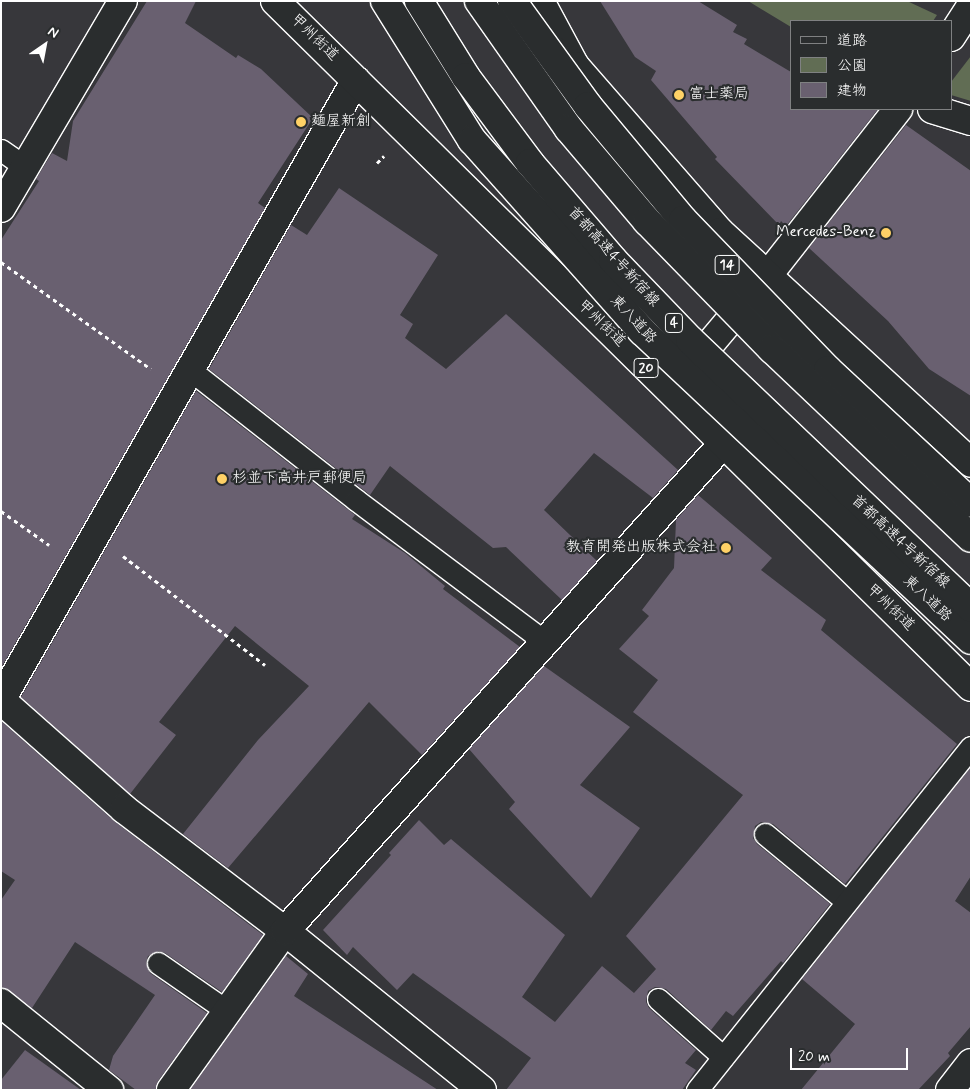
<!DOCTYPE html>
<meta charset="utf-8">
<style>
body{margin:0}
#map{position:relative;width:972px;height:1091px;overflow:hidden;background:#37373b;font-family:Mynerve,"Klee One",sans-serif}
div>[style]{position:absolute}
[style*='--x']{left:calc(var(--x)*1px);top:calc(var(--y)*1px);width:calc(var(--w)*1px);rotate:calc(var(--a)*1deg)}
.green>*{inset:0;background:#616d54}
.building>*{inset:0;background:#696070}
.path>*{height:3px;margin-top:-1.5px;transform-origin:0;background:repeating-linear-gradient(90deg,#fff 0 4px,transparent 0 8px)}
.roads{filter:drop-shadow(1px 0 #fff) drop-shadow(-1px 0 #fff) drop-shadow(0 1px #fff) drop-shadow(0 -1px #fff)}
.lane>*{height:21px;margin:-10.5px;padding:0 10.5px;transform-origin:10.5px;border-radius:10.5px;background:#2a2d2e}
.street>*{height:28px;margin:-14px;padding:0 14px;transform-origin:14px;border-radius:14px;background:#2a2d2e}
.primary>*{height:28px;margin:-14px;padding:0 14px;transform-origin:14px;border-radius:14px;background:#2a2d2e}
.highway>*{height:28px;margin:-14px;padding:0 14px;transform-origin:14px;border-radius:14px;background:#2a2d2e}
.bridges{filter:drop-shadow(1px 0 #fff) drop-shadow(-1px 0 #fff) drop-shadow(0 1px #fff) drop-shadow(0 -1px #fff)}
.primary-bridge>*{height:28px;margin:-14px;padding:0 14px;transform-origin:14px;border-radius:14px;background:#2a2d2e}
.highway-bridge>*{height:28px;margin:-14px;padding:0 14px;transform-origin:14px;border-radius:14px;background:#2a2d2e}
.dots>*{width:14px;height:14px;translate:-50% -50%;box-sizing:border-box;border:2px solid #2a2d2e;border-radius:50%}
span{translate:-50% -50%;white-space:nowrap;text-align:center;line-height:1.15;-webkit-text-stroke:4.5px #2a2d2e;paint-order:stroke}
.shield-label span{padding:1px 4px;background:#2a2d2e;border:1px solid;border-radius:4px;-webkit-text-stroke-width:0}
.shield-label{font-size:14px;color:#fff;font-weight:700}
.street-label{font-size:15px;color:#fff}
.poi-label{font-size:15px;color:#fff}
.left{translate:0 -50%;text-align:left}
.right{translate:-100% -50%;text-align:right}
.frame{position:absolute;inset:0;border:2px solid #fff;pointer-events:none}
.legend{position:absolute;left:790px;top:20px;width:162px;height:90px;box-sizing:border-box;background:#2a2d2e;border:1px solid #7f8182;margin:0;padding:6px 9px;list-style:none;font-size:15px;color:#fff}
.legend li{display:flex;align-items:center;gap:10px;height:25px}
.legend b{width:25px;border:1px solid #7f8182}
.north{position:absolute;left:20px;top:20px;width:50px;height:50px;-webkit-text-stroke:4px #2a2d2e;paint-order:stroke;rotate:33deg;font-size:14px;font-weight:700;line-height:20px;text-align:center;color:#fff}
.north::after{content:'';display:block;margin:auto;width:18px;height:22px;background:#fff;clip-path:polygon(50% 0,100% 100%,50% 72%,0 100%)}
.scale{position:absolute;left:790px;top:1048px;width:118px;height:22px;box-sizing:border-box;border:2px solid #fff;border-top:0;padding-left:6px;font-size:15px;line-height:18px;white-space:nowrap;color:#fff;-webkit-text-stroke:4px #2a2d2e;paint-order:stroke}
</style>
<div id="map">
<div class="green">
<div style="clip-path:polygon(748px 1px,907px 1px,937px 15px,933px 21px,791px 21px,791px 27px)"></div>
<div style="clip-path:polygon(971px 56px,971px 101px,951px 95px,951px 82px)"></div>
</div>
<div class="building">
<div style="clip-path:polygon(147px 1px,196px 1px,185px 23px,236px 58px,238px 55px,261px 69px,313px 118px,258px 203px,265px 208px,1px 668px,1px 240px,39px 181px,36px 179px,52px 153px,67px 161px,73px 121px)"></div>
<div style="clip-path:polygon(600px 1px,698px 1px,737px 25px,733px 32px,747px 39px,744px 44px,791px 72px,791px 109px,878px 109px,786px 226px,781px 221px,779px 225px,715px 159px,717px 157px,651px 80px,656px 71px,635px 57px)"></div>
<div style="clip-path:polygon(906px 125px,971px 171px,971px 396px,929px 369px,888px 321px,809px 248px)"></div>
<div style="clip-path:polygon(339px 188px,438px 255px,400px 315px,413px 324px,405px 338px,446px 369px,506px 314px,678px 470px,653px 498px,594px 453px,544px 510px,597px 561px,562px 600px,506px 547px,493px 548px,390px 466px,370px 495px,209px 369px,291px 225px,307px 235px)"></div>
<div style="clip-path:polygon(196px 391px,355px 515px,352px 519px,405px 553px,445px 586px,443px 589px,520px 647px,422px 755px,369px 702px,228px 868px,183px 834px,258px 740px,309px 686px,235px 626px,159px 722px,176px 735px,130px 794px,21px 697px)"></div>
<div style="clip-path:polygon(698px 495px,772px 558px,761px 570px,826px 620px,821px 630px,957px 744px,845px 884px,773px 824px,761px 822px,755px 826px,753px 838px,757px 844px,830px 904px,783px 963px,781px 961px,733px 1016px,726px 1011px,711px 1030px,666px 989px,655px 987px,648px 991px,646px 1002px,649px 1008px,696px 1050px,685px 1063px,696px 1070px,682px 1090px,506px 1090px,531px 1058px,413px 973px,397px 990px,353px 947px,347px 955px,323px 930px,391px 855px,389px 853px,419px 820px,444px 845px,451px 839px,565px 935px,522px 997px,555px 1022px,602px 966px,634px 993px,656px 969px,626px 936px,743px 795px,633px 712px,658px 680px,619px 649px,649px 616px,642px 610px,674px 568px,676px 520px)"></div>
<div style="clip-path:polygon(544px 666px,630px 727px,580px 785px,640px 828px,591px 898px,509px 809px,515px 802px,469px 749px)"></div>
<div style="clip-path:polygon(1px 721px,114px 821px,263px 935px,222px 992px,165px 953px,159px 951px,148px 956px,146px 962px,150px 973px,207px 1013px,158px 1081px,156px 1090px,136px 1090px,109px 1070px,113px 1056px,155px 995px,75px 942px,32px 1008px,1px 986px,1px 900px,15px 880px,1px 871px)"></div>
<div style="clip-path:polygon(971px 767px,971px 876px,955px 901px,971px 913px,971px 1026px,948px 1053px,950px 1056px,918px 1090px,801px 1090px,855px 1024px,802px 979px)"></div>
<div style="clip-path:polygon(286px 956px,308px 974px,294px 996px,438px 1090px,190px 1090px)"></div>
<div style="clip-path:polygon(25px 1050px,81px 1090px,1px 1090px,1px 1080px)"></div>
</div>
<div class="path">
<div style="--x:377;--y:163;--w:10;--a:-45"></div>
<div style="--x:1;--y:262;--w:184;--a:35.5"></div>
<div style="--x:1;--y:511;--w:59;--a:35.3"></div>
<div style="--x:123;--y:556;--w:179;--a:37.5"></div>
</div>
<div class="roads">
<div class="lane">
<div style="--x:1;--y:150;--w:29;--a:35"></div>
<div style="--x:189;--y:369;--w:212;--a:38.1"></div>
<div style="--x:356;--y:500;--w:236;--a:36.9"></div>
<div style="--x:765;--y:834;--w:105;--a:39.6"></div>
<div style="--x:158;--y:963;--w:84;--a:34.8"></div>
<div style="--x:658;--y:999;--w:87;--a:41.7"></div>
<div style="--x:697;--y:1090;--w:439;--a:-51.4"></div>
</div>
<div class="street">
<div style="--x:951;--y:37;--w:37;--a:-57"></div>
<div style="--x:932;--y:109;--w:41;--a:17.1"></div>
<div style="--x:1;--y:208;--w:240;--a:-59.5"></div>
<div style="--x:688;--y:370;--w:124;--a:-49.9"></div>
<div style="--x:768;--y:275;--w:211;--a:-51.9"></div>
<div style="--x:1;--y:700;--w:714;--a:-60.21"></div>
<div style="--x:1;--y:700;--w:164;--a:41.5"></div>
<div style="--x:124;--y:809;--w:202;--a:37.2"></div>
<div style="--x:285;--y:931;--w:253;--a:38.9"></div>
<div style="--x:1;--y:1003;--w:139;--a:38.9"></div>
<div style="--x:171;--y:1090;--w:196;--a:-54.4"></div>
<div style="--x:285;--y:931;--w:654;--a:-48.04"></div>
<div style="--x:950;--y:1090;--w:34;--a:-52"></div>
</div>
<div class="primary">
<div style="--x:540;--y:1;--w:74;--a:61.7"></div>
</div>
<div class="highway">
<div style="--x:275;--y:1;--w:977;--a:44.59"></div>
<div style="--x:550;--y:47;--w:31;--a:37"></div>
<div style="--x:575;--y:66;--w:220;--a:48.9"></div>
<div style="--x:720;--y:232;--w:341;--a:42.6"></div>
</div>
</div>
<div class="bridges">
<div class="primary-bridge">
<div style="--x:385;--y:1;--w:164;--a:58"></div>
<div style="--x:472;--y:140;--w:256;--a:48.3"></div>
<div style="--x:642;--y:331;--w:451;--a:43.2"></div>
<div style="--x:512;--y:1;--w:130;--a:54.1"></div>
<div style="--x:588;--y:106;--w:148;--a:50.2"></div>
<div style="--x:683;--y:220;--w:209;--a:46"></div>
<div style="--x:828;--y:370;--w:195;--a:42.9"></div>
</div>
<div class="highway-bridge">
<div style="--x:419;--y:1;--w:89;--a:58.3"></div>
<div style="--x:466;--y:77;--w:107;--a:53.3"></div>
<div style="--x:530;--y:163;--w:128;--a:49.4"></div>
<div style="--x:613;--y:260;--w:111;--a:46.1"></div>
<div style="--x:690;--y:340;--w:388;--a:43.6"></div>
<div style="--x:479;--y:1;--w:156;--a:54.9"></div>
<div style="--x:569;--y:129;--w:121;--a:49.7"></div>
<div style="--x:647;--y:221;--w:179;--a:45.7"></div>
<div style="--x:772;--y:349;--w:274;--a:43.5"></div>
</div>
</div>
<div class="dots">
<div style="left:679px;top:95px;background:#ffd166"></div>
<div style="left:301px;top:122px;background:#ffd166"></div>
<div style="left:886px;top:233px;background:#ffd166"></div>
<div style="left:222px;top:479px;background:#ffd166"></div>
<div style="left:726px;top:548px;background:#ffd166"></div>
</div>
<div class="shield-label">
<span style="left:727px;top:265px">14</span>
<span style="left:674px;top:323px">4</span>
<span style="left:646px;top:368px">20</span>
</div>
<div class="street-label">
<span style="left:314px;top:38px;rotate:44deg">甲州街道</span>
<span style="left:613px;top:257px;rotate:48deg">首都高速4号新宿線</span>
<span style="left:633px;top:320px;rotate:47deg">東八道路</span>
<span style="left:601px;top:324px;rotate:44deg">甲州街道</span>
<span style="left:900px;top:542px;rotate:43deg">首都高速4号新宿線</span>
<span style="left:927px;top:599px;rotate:43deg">東八道路</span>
<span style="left:890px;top:608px;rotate:44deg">甲州街道</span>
</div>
<div class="poi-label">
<span class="left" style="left:689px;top:95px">富士薬局</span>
<span class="left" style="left:311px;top:122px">麺屋新創</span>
<span class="right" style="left:876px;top:233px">Mercedes-Benz</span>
<span class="left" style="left:232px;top:479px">杉並下高井戸郵便局</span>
<span class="right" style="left:716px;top:548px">教育開発出版株式会社</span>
</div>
<div class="frame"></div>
<ul class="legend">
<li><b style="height:6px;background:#2a2d2e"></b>道路</li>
<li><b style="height:14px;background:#616d54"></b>公園</li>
<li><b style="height:14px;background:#696070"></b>建物</li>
</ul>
<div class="north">N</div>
<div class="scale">20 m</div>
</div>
